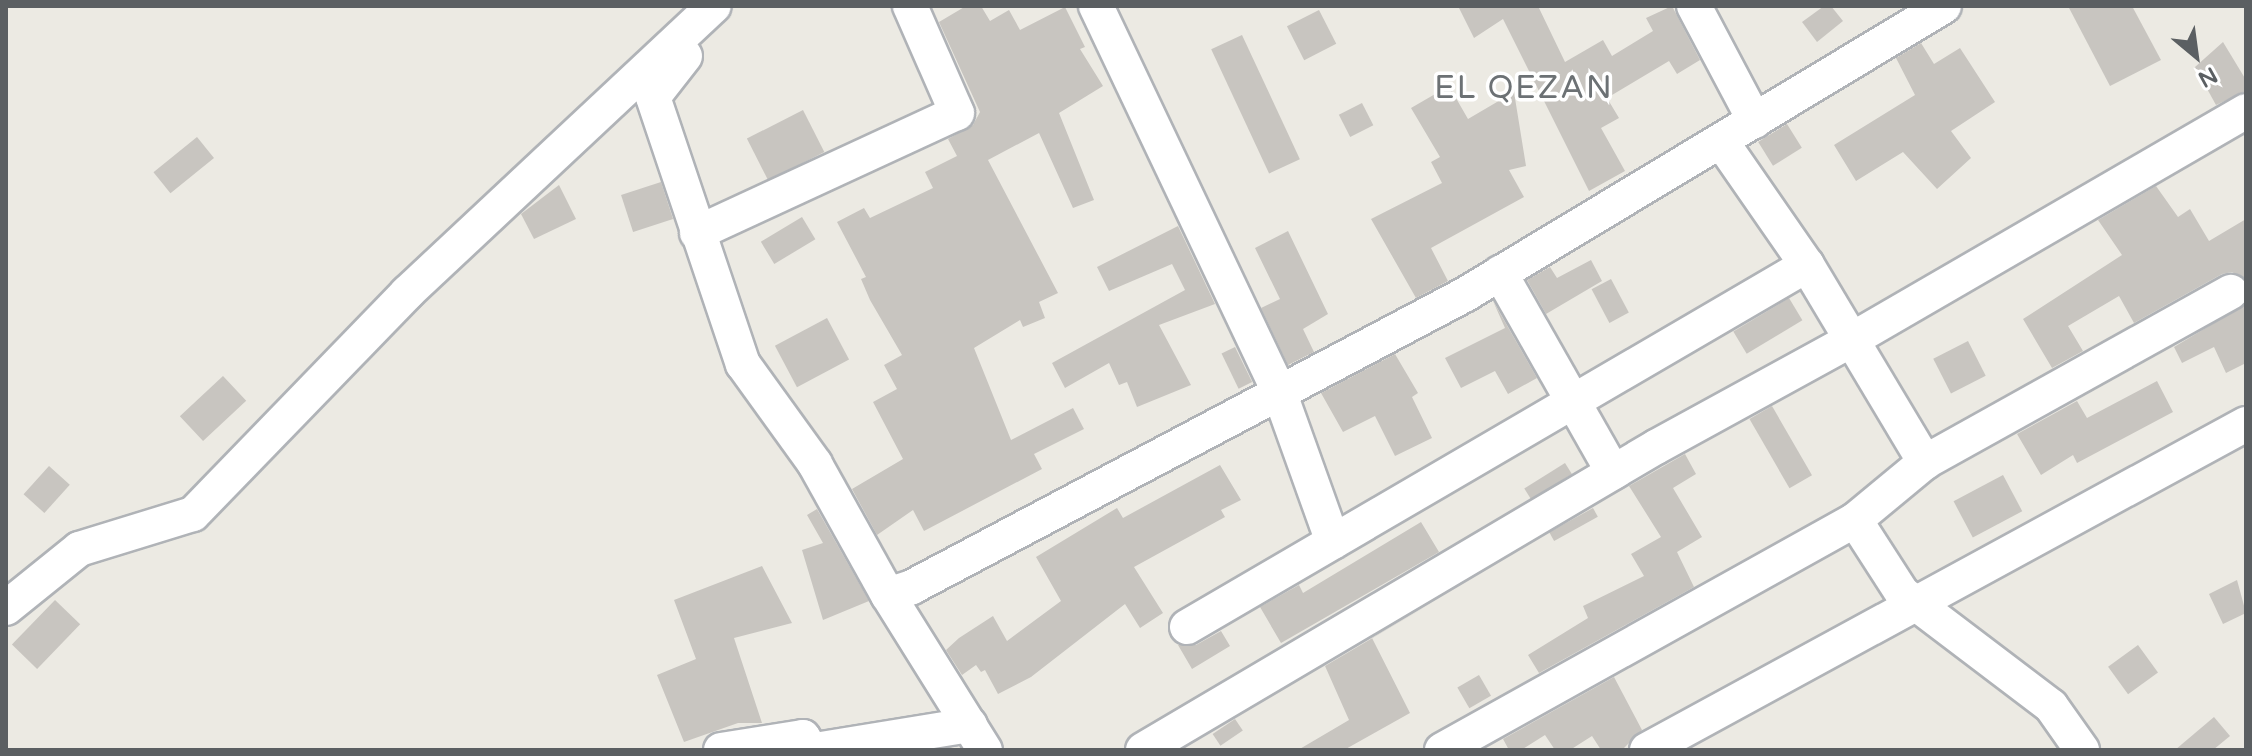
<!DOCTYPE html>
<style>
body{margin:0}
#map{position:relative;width:2252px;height:756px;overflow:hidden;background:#eceae3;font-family:"Varela Round",sans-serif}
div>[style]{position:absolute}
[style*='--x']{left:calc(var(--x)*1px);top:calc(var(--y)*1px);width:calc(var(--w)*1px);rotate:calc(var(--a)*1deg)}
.building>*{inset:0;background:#c8c5c0;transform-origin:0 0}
.roads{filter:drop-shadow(2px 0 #b0b3b7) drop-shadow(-2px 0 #b0b3b7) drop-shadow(0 2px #b0b3b7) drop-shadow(0 -2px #b0b3b7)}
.street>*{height:34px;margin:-17px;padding:0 17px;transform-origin:17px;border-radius:17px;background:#fff}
span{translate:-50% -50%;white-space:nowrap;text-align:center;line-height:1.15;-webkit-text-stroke:7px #fff;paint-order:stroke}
.quarter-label{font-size:32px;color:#6c7174;letter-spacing:2px}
.frame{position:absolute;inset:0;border:8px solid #5b5f62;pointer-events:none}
.north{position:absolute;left:2156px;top:16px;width:80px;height:80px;-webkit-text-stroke:6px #fff;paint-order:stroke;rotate:151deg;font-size:22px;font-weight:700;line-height:32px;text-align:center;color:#5b5f62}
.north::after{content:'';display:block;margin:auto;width:28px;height:36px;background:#5b5f62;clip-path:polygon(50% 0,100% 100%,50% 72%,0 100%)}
</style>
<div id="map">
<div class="building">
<div style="clip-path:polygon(966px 6px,981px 6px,990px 21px,1009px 10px,1020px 30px,1065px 7px,1085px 47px,1080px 49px,1103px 86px,1059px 113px,1094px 200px,1073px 208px,1039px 133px,988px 160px,1058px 293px,1039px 302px,1045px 318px,1023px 327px,1020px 320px,974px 348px,1011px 440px,1073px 408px,1084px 429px,1034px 454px,1042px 469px,924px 531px,913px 510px,877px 535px,852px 489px,903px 459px,873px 402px,897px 389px,884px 365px,902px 355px,870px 300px,861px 279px,866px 277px,837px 222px,864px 208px,870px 218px,933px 188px,925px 172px,957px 156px,948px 139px,973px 125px,980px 112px,939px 22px)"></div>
<div style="clip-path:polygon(1458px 6px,1538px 6px,1565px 62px,1603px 40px,1612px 56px,1653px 31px,1646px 18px,1672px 6px,1700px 60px,1677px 74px,1669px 61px,1607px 98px,1619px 118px,1601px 128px,1625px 171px,1589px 191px,1503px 19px,1474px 38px)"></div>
<div style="clip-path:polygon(1824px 6px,1831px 6px,1843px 21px,1817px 42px,1802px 22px)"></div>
<div style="clip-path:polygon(2068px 6px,2132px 6px,2161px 60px,2110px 86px)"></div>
<div style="left:1319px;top:10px;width:38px;height:36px;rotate:63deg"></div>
<div style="left:1242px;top:35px;width:137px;height:34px;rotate:65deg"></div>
<div style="clip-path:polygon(2223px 42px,2246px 80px,2246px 91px,2216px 105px,2195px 67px)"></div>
<div style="clip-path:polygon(1921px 43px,1934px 64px,1960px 48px,1995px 102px,1951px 131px,1971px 158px,1937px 189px,1903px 152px,1856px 181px,1834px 145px,1915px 95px,1896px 58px)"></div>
<div style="clip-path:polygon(1449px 86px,1468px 119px,1514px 92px,1526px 166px,1509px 170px,1524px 197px,1431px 248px,1448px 281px,1416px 298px,1371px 219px,1442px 183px,1431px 162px,1440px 157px,1411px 108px)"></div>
<div style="left:1362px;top:103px;width:25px;height:26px;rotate:63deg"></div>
<div style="left:803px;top:110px;width:47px;height:63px;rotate:63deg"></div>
<div style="left:1787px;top:124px;width:28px;height:34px;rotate:58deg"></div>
<div style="left:197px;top:137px;width:27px;height:56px;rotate:51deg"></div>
<div style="left:661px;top:182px;width:39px;height:42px;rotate:72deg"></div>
<div style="clip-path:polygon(559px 185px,576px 219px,534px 239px,521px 214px)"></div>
<div style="clip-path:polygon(2156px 186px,2178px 217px,2190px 209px,2209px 241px,2246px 219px,2246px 280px,2232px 272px,2222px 274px,2134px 323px,2119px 296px,2068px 326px,2083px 351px,2052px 368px,2023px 319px,2122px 255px,2098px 220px)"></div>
<div style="left:802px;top:217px;width:26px;height:48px;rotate:59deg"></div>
<div style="clip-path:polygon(1178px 226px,1215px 304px,1159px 325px,1191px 385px,1137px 407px,1127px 382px,1119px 385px,1109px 363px,1065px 388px,1052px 363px,1185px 290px,1172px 264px,1109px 291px,1097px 267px)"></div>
<div style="clip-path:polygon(1288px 231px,1328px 314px,1303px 329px,1314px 352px,1288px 365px,1261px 308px,1280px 299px,1255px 248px)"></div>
<div style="clip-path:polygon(1591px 260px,1602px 281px,1546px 314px,1527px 280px,1550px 267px,1557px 278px)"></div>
<div style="left:1611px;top:279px;width:38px;height:22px;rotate:62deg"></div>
<div style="left:1789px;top:298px;width:26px;height:65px;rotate:59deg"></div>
<div style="clip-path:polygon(1493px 301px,1537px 378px,1508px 394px,1495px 371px,1461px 388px,1445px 358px,1505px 328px)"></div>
<div style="clip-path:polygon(2246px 304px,2246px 363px,2226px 373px,2214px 347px,2182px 363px,2174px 347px)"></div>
<div style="left:827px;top:318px;width:47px;height:59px;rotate:62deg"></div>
<div style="left:1968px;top:341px;width:39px;height:39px;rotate:63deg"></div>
<div style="left:1235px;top:347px;width:39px;height:15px;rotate:64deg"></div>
<div style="clip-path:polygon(1395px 354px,1418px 393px,1412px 397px,1432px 438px,1395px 456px,1375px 416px,1343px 432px,1321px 393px)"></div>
<div style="left:223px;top:376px;width:34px;height:59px;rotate:47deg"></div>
<div style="clip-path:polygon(2157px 381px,2173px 412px,2077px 463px,2073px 455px,2041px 475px,2017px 434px,2077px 401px,2087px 418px)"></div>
<div style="left:1772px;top:406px;width:80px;height:26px;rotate:60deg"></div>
<div style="clip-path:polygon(1685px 454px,1696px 474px,1673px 488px,1702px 537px,1677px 552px,1694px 587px,1539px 673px,1528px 655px,1588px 618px,1583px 606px,1644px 576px,1631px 554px,1661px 537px,1629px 486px)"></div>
<div style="left:1565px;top:463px;width:13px;height:48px;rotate:58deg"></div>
<div style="clip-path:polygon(1220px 465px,1241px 500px,1221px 510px,1225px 517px,1134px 567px,1163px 613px,1140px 628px,1125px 604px,1031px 677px,998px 694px,985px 670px,981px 672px,976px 665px,962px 675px,946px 650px,959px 638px,993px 616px,1007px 641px,1061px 601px,1036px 557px,1117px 508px,1123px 518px)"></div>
<div style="left:49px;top:466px;width:28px;height:38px;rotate:42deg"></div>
<div style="left:2003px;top:475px;width:41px;height:56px;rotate:62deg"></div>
<div style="left:1593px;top:508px;width:10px;height:50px;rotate:61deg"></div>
<div style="clip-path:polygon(817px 509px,869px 601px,823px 620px,802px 550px,823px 543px,807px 515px)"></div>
<div style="clip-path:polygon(1421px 522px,1439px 552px,1281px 643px,1260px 607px,1299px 585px,1303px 593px)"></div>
<div style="clip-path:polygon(762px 566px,792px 623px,734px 638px,762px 723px,738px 723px,684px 742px,657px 675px,696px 659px,674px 600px)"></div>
<div style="clip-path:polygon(2237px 580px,2246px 613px,2223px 624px,2209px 594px)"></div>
<div style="left:55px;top:600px;width:35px;height:62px;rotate:44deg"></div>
<div style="clip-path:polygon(1437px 600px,1372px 638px,1410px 713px,1344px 750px,1298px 750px,1349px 720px,1325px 666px)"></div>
<div style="clip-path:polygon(1221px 631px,1230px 646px,1192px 669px,1178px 645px,1196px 645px)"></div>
<div style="left:2138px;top:645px;width:34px;height:37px;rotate:54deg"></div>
<div style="left:1479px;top:675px;width:24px;height:25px;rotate:60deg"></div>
<div style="clip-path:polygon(1614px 677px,1642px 730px,1622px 750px,1601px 750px,1592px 736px,1570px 750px,1555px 750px,1545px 735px,1521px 750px,1509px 750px,1503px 739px)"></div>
<div style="clip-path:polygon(2214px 717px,2230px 736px,2213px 750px,2175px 750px)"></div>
<div style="left:1235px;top:719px;width:14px;height:27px;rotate:56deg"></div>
</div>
<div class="roads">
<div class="street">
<div style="--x:1096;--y:6;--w:429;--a:64.6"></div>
<div style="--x:1280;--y:394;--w:157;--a:70.3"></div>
<div style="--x:1694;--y:6;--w:130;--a:62.1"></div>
<div style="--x:685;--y:56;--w:52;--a:128"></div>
<div style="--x:653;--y:97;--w:282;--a:71.4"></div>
<div style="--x:743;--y:364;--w:123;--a:54.2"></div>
<div style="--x:815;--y:464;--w:150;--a:60.9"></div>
<div style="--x:888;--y:595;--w:183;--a:58"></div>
<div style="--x:1721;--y:141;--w:151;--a:55.3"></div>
<div style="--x:1807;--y:265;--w:230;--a:59.1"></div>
<div style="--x:697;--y:233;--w:286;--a:-24.8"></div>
<div style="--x:957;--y:113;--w:117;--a:-113.7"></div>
<div style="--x:1500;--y:273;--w:229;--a:60.4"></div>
<div style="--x:1855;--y:520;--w:87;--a:57.2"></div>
<div style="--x:1902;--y:593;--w:187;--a:37.2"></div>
<div style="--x:2051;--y:706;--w:54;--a:54.8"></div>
<div style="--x:888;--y:595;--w:25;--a:-18"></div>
<div style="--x:912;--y:587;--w:627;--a:-27.87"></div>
<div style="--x:1466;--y:294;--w:558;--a:-31.07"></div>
<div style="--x:6;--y:608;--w:94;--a:-38.9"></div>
<div style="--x:79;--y:549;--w:119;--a:-17.1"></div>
<div style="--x:193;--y:514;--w:308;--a:-45.9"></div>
<div style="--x:407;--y:293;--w:420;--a:-43.1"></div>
<div style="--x:1187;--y:627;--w:718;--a:-30.28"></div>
<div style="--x:721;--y:750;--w:83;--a:-9"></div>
<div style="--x:803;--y:737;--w:15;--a:58"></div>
<div style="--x:815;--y:750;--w:157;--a:-9.2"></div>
<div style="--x:1143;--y:750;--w:596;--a:-30.57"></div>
<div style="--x:1656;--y:447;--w:225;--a:-28.7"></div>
<div style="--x:1853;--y:339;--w:454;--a:-30.1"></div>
<div style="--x:1442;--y:750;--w:473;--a:-29.1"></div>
<div style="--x:1855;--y:520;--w:91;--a:-39.6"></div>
<div style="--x:1925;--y:462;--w:350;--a:-29.1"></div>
<div style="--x:1647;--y:750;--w:682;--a:-28.56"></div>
</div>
</div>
<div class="quarter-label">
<span style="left:1524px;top:88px">EL QEZAN</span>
</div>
<div class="frame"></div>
<div class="north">N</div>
</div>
